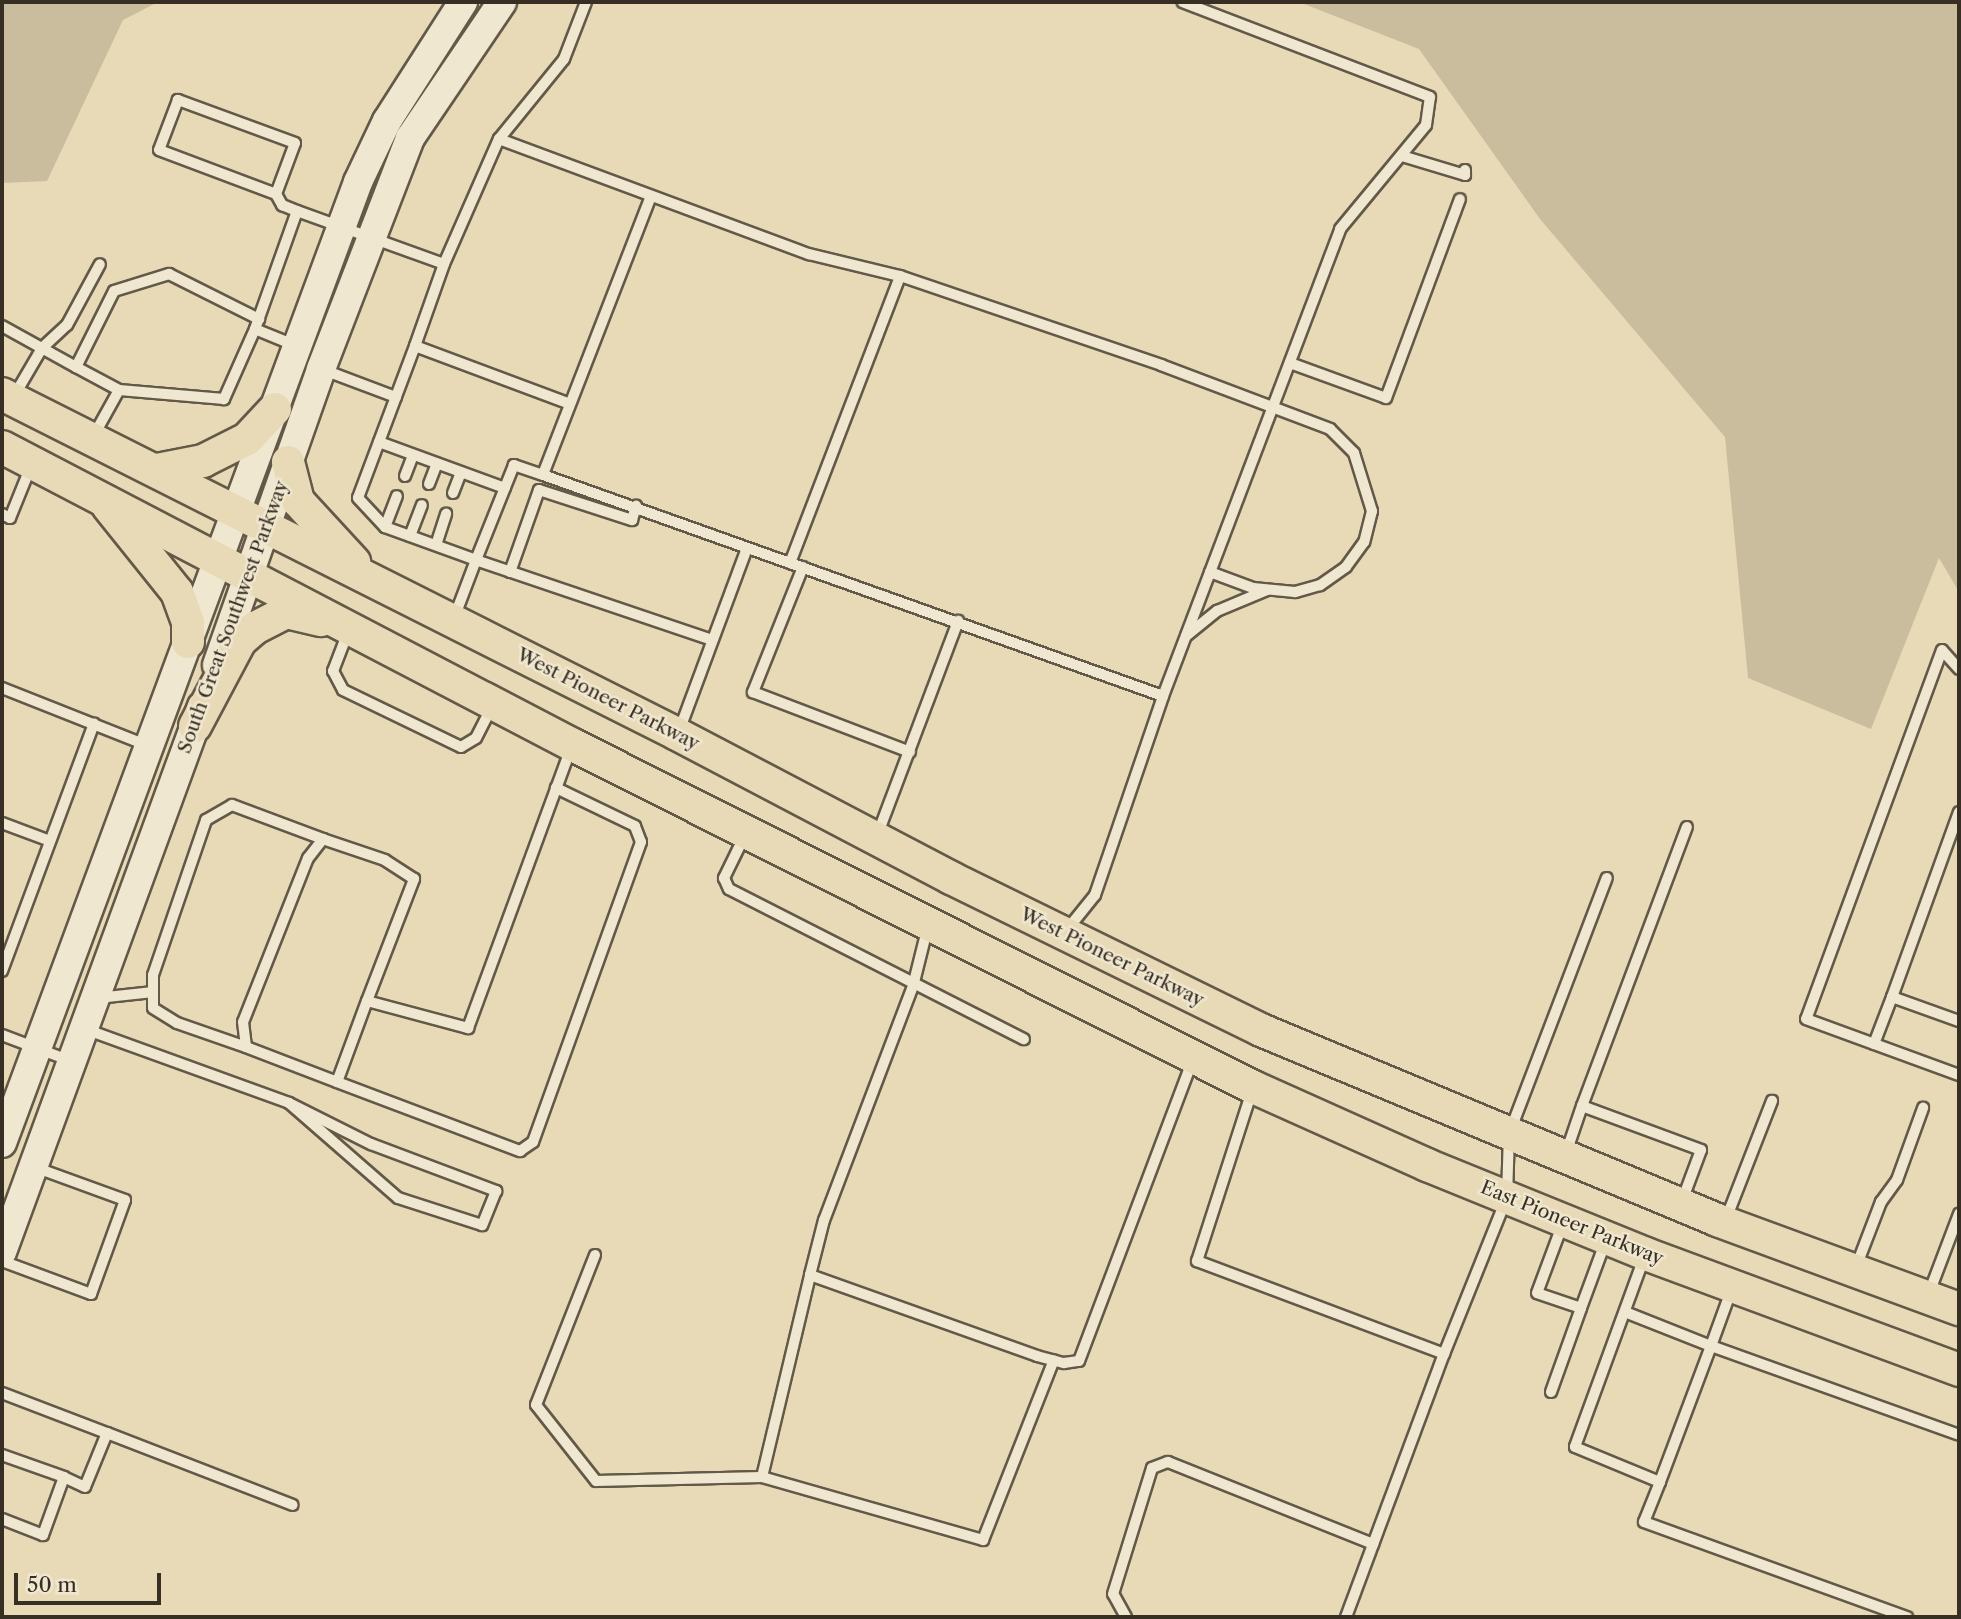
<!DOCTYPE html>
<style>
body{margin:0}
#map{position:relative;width:1961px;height:1619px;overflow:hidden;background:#e8dab6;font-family:"Libre Caslon Text",serif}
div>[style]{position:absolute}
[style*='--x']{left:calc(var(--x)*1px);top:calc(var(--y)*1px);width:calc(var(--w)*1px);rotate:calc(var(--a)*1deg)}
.green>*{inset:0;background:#cabd9d}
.roads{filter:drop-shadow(2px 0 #635948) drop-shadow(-2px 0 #635948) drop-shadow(0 2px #635948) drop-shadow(0 -2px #635948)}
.service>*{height:10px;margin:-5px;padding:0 5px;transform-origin:5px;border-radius:5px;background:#f0e7d0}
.secondary>*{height:28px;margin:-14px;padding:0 14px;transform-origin:14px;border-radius:14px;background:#f0e7d0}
.primary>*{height:32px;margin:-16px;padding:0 16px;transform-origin:16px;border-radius:16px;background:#e8dab6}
span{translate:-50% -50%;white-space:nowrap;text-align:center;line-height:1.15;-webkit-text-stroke:5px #f0e7d0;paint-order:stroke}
.street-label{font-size:19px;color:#372e24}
.frame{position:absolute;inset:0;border:4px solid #372e24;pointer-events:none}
.scale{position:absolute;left:14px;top:1573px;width:147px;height:32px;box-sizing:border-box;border:4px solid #372e24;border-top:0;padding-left:9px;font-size:21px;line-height:24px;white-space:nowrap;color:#372e24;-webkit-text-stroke:5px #f0e7d0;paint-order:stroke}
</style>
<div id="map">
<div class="green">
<div style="clip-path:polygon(2px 2px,158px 2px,123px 20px,47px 181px,2px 183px)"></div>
<div style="clip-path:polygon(1299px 2px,1959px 2px,1959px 592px,1939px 558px,1871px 729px,1748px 678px,1725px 437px,1540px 219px,1419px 49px)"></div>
</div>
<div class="roads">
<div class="service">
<div style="--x:499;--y:139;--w:103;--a:-50.9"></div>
<div style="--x:564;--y:59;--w:61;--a:-68.9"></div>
<div style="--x:1402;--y:156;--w:66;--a:16.8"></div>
<div style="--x:1465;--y:175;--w:5;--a:-90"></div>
<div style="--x:276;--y:194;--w:54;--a:-69.6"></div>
<div style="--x:295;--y:143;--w:125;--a:-159.8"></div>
<div style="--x:178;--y:100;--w:53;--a:110.8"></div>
<div style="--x:159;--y:150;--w:125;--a:20.6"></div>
<div style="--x:276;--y:194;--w:13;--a:61"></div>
<div style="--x:282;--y:205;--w:16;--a:22"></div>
<div style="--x:297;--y:211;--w:156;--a:19.8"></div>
<div style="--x:444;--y:264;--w:137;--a:-66.3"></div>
<div style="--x:499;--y:139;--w:331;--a:20.4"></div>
<div style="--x:809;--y:254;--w:94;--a:13.6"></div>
<div style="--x:900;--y:276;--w:276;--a:18.8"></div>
<div style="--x:1161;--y:365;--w:181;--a:20.7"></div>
<div style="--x:1330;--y:429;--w:34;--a:45"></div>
<div style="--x:1354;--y:453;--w:61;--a:72.8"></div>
<div style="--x:1372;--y:511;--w:32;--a:104"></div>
<div style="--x:1364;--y:542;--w:31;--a:126"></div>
<div style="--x:1346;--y:567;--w:32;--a:145"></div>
<div style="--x:1320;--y:585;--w:26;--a:164"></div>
<div style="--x:1295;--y:592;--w:42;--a:-174.6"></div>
<div style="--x:1253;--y:588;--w:46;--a:-159.6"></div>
<div style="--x:651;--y:196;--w:299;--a:111.2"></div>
<div style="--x:543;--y:475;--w:658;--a:19.62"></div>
<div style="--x:444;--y:264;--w:87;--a:109.5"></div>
<div style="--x:415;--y:346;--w:165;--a:20.5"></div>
<div style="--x:2;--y:326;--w:85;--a:29"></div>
<div style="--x:255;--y:329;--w:77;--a:113.9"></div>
<div style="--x:224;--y:399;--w:105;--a:-175.1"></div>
<div style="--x:119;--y:390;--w:49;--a:-151.9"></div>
<div style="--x:76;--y:367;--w:85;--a:-63.4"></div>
<div style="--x:114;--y:291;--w:58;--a:-17.2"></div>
<div style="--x:169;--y:274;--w:101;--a:26.6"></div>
<div style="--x:294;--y:345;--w:42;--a:-157.7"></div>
<div style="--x:255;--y:329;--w:125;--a:-70.4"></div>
<div style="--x:415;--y:346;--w:162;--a:110.6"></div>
<div style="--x:358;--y:498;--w:40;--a:47"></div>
<div style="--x:385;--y:527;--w:97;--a:19.9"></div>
<div style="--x:476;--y:560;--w:62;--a:110.8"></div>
<div style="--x:1290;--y:363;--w:102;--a:20"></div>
<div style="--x:1386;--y:398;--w:212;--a:-69.6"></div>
<div style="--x:324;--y:370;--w:77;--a:20.6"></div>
<div style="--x:14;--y:396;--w:56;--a:-59.7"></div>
<div style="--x:42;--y:348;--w:34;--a:-43"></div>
<div style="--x:67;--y:325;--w:69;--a:-61.6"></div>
<div style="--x:94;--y:435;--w:51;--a:-60.9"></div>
<div style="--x:379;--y:442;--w:134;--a:20.1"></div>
<div style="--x:543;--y:475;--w:31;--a:-161"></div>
<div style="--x:514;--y:465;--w:102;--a:111.8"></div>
<div style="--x:476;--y:560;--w:249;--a:18.7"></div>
<div style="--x:405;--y:476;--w:22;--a:-69"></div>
<div style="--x:429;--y:484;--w:22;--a:-69"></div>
<div style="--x:453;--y:493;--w:22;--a:-69"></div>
<div style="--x:2;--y:514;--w:9;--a:27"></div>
<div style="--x:10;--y:518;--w:56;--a:-68"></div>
<div style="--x:385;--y:527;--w:33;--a:-69"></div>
<div style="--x:410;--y:536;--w:33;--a:-69"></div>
<div style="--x:436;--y:545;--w:33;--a:-72"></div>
<div style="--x:790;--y:563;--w:307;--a:-69"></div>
<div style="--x:803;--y:567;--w:135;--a:111.8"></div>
<div style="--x:753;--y:692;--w:168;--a:20.9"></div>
<div style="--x:510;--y:572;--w:87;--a:-70.5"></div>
<div style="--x:539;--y:490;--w:98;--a:17.9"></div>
<div style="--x:632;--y:520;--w:15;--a:-74"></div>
<div style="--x:348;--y:632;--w:42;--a:111"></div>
<div style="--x:333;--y:671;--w:21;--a:62"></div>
<div style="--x:343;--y:690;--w:131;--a:25.8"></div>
<div style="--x:461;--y:747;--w:17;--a:-31"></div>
<div style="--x:476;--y:738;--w:35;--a:-63"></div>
<div style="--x:1186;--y:636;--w:40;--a:-39"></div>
<div style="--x:1217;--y:611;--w:54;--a:-22.8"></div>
<div style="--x:1959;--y:669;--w:25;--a:-132"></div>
<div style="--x:1942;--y:650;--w:393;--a:110.2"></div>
<div style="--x:1806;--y:1019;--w:163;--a:20.1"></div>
<div style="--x:2;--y:688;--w:155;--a:21.6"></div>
<div style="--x:679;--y:731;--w:195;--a:-69.6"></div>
<div style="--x:1959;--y:812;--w:197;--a:109.9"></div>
<div style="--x:1892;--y:997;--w:71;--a:19.7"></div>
<div style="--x:2;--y:823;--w:51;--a:20.6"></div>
<div style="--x:878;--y:833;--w:227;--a:-69.3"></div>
<div style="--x:744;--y:837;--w:46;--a:116"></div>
<div style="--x:724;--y:878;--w:12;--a:66"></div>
<div style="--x:729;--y:889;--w:331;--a:27"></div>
<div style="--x:927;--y:930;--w:58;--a:104"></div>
<div style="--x:913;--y:986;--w:250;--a:110.8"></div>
<div style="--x:824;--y:1220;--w:57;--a:104.3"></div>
<div style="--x:810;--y:1275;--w:241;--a:19.6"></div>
<div style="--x:1037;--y:1356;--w:28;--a:15"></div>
<div style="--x:1064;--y:1363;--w:15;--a:-8"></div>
<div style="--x:1079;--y:1361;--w:322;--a:-69.3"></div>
<div style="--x:1066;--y:931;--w:46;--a:-51.1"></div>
<div style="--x:1095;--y:895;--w:210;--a:-71.1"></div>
<div style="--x:1163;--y:696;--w:499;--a:-69.2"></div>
<div style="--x:1340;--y:229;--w:135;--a:-50.4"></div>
<div style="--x:1426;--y:125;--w:28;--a:-82"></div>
<div style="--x:1430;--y:97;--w:265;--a:-159"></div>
<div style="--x:2;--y:971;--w:264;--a:-69.6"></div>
<div style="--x:98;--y:998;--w:55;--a:-6.2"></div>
<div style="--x:367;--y:1001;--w:131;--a:-68.9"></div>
<div style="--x:414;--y:879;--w:35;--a:-147"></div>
<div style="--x:385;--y:860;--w:65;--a:-161.3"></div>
<div style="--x:323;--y:839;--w:24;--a:128"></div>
<div style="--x:308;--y:858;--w:176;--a:111.6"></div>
<div style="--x:243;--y:1022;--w:25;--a:83"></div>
<div style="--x:246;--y:1047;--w:97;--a:21"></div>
<div style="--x:337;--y:1082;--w:86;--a:-69.7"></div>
<div style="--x:367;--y:1001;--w:105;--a:15"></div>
<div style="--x:468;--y:1028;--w:298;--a:-69.8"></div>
<div style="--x:85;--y:1029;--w:217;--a:19.9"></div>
<div style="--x:289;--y:1103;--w:92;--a:26.6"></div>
<div style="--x:371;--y:1144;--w:134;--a:20.6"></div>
<div style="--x:496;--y:1191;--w:37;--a:112"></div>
<div style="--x:482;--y:1225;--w:88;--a:-162.2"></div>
<div style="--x:398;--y:1198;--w:145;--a:-138.9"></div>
<div style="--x:2;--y:1035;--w:71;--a:20.7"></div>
<div style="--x:1874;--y:1044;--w:50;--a:-69"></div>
<div style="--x:246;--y:1047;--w:73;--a:-160.8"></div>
<div style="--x:177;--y:1023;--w:28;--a:-148"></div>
<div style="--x:153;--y:1008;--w:33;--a:-90"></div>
<div style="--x:153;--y:975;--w:164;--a:-71.1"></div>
<div style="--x:206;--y:820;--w:30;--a:-30"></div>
<div style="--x:232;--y:805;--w:97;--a:20.5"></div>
<div style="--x:337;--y:1082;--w:196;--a:20.7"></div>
<div style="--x:520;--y:1151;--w:16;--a:-35"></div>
<div style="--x:533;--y:1142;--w:319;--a:-70.2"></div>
<div style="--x:641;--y:842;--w:17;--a:-111"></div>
<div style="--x:635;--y:826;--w:88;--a:-154.3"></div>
<div style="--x:1252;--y:1091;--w:179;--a:107.9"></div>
<div style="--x:1197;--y:1261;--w:264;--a:20.6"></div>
<div style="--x:1444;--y:1354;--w:169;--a:-68.1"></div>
<div style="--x:1507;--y:1197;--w:63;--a:-88.2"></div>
<div style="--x:1509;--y:1134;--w:274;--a:-69.1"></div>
<div style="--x:1582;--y:1106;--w:298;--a:-69.4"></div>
<div style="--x:1566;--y:1153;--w:50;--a:-71.2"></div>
<div style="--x:1582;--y:1106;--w:127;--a:20.3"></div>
<div style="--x:1701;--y:1150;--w:54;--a:110.4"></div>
<div style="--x:1726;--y:1219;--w:127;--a:-68.7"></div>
<div style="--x:595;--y:1255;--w:161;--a:111.5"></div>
<div style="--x:536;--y:1405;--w:97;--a:51.7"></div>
<div style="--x:596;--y:1481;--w:166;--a:-1.4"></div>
<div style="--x:762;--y:1477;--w:230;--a:15.9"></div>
<div style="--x:983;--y:1540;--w:193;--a:-68.5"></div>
<div style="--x:1644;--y:1258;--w:201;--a:110.1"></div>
<div style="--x:1575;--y:1447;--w:92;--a:22.4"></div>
<div style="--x:1660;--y:1482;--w:43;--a:111.8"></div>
<div style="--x:1644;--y:1522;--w:280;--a:19.9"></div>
<div style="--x:2;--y:1261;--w:95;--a:20.3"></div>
<div style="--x:91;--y:1294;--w:100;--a:-70.1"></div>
<div style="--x:125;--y:1200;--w:94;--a:-160"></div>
<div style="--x:1856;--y:1267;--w:70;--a:-69"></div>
<div style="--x:1881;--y:1202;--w:27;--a:-54"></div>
<div style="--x:1897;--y:1180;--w:77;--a:-70.1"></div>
<div style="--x:1731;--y:1291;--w:59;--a:110"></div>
<div style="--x:1711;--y:1346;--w:263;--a:19.7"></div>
<div style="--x:1929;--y:1293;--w:85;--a:-69.2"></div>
<div style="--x:1581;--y:1308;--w:69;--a:-69.7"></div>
<div style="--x:1625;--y:1312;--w:92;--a:21.6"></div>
<div style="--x:1711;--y:1346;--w:145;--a:110.6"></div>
<div style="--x:1551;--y:1392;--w:89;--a:-70.3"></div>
<div style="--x:1581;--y:1308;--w:46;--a:-161.2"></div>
<div style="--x:1537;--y:1293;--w:75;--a:-69.6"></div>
<div style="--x:2;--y:1393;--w:112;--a:20.9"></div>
<div style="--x:107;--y:1433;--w:58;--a:112.2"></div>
<div style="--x:85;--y:1487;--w:23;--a:-155"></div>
<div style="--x:107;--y:1433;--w:199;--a:21.2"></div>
<div style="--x:2;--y:1455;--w:66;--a:19.5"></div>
<div style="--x:64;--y:1477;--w:62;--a:109.9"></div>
<div style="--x:43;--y:1535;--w:44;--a:-158.7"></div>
<div style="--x:762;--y:1477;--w:208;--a:-76.6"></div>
<div style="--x:1126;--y:1617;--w:26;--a:-119"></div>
<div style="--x:1113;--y:1594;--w:132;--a:-72.8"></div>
<div style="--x:1152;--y:1468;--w:17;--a:-21"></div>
<div style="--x:1168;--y:1462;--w:221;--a:21.8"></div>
<div style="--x:1346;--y:1617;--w:281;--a:-69.6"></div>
</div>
<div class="secondary">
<div style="--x:217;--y:665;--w:314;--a:-70.6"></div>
<div style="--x:321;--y:369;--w:248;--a:-68.9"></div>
<div style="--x:410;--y:138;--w:164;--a:-55.9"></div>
<div style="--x:2;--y:1143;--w:1025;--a:-69.67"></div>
<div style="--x:358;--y:182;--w:68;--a:-64.6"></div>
<div style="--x:387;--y:121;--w:141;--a:-57.4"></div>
<div style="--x:2;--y:1252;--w:581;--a:-69.88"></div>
</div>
<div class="primary">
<div style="--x:2;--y:394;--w:756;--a:26.73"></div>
<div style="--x:677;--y:734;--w:310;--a:27.7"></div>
<div style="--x:951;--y:878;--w:345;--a:26.1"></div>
<div style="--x:1261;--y:1030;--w:494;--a:22.6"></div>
<div style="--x:1717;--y:1220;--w:258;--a:20.2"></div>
<div style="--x:2;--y:447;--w:644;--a:27.56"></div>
<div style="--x:573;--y:745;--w:761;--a:26.7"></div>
<div style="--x:1253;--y:1087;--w:191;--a:24.1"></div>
<div style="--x:1427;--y:1165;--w:236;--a:22.1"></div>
<div style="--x:1646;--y:1254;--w:334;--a:20.3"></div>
<div style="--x:288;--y:462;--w:40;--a:75.6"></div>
<div style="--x:298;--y:501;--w:83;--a:47.4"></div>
<div style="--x:157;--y:470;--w:47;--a:-11.1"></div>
<div style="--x:203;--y:461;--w:49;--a:-26.6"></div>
<div style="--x:247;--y:439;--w:41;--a:-47"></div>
<div style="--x:108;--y:506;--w:110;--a:51.3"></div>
<div style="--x:177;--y:592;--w:32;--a:70"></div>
<div style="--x:188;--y:622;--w:20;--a:90"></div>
<div style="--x:195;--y:726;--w:96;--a:-62.1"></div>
<div style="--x:240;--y:641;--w:20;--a:-41"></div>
<div style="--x:255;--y:628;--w:35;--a:-27"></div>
<div style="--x:286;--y:612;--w:36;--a:13"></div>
</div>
</div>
<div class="street-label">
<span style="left:233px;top:617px;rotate:-70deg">South Great Southwest Parkway</span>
<span style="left:608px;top:699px;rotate:27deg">West Pioneer Parkway</span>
<span style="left:1112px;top:957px;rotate:26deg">West Pioneer Parkway</span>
<span style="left:1572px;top:1223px;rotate:22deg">East Pioneer Parkway</span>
</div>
<div class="frame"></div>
<div class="scale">50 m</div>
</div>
